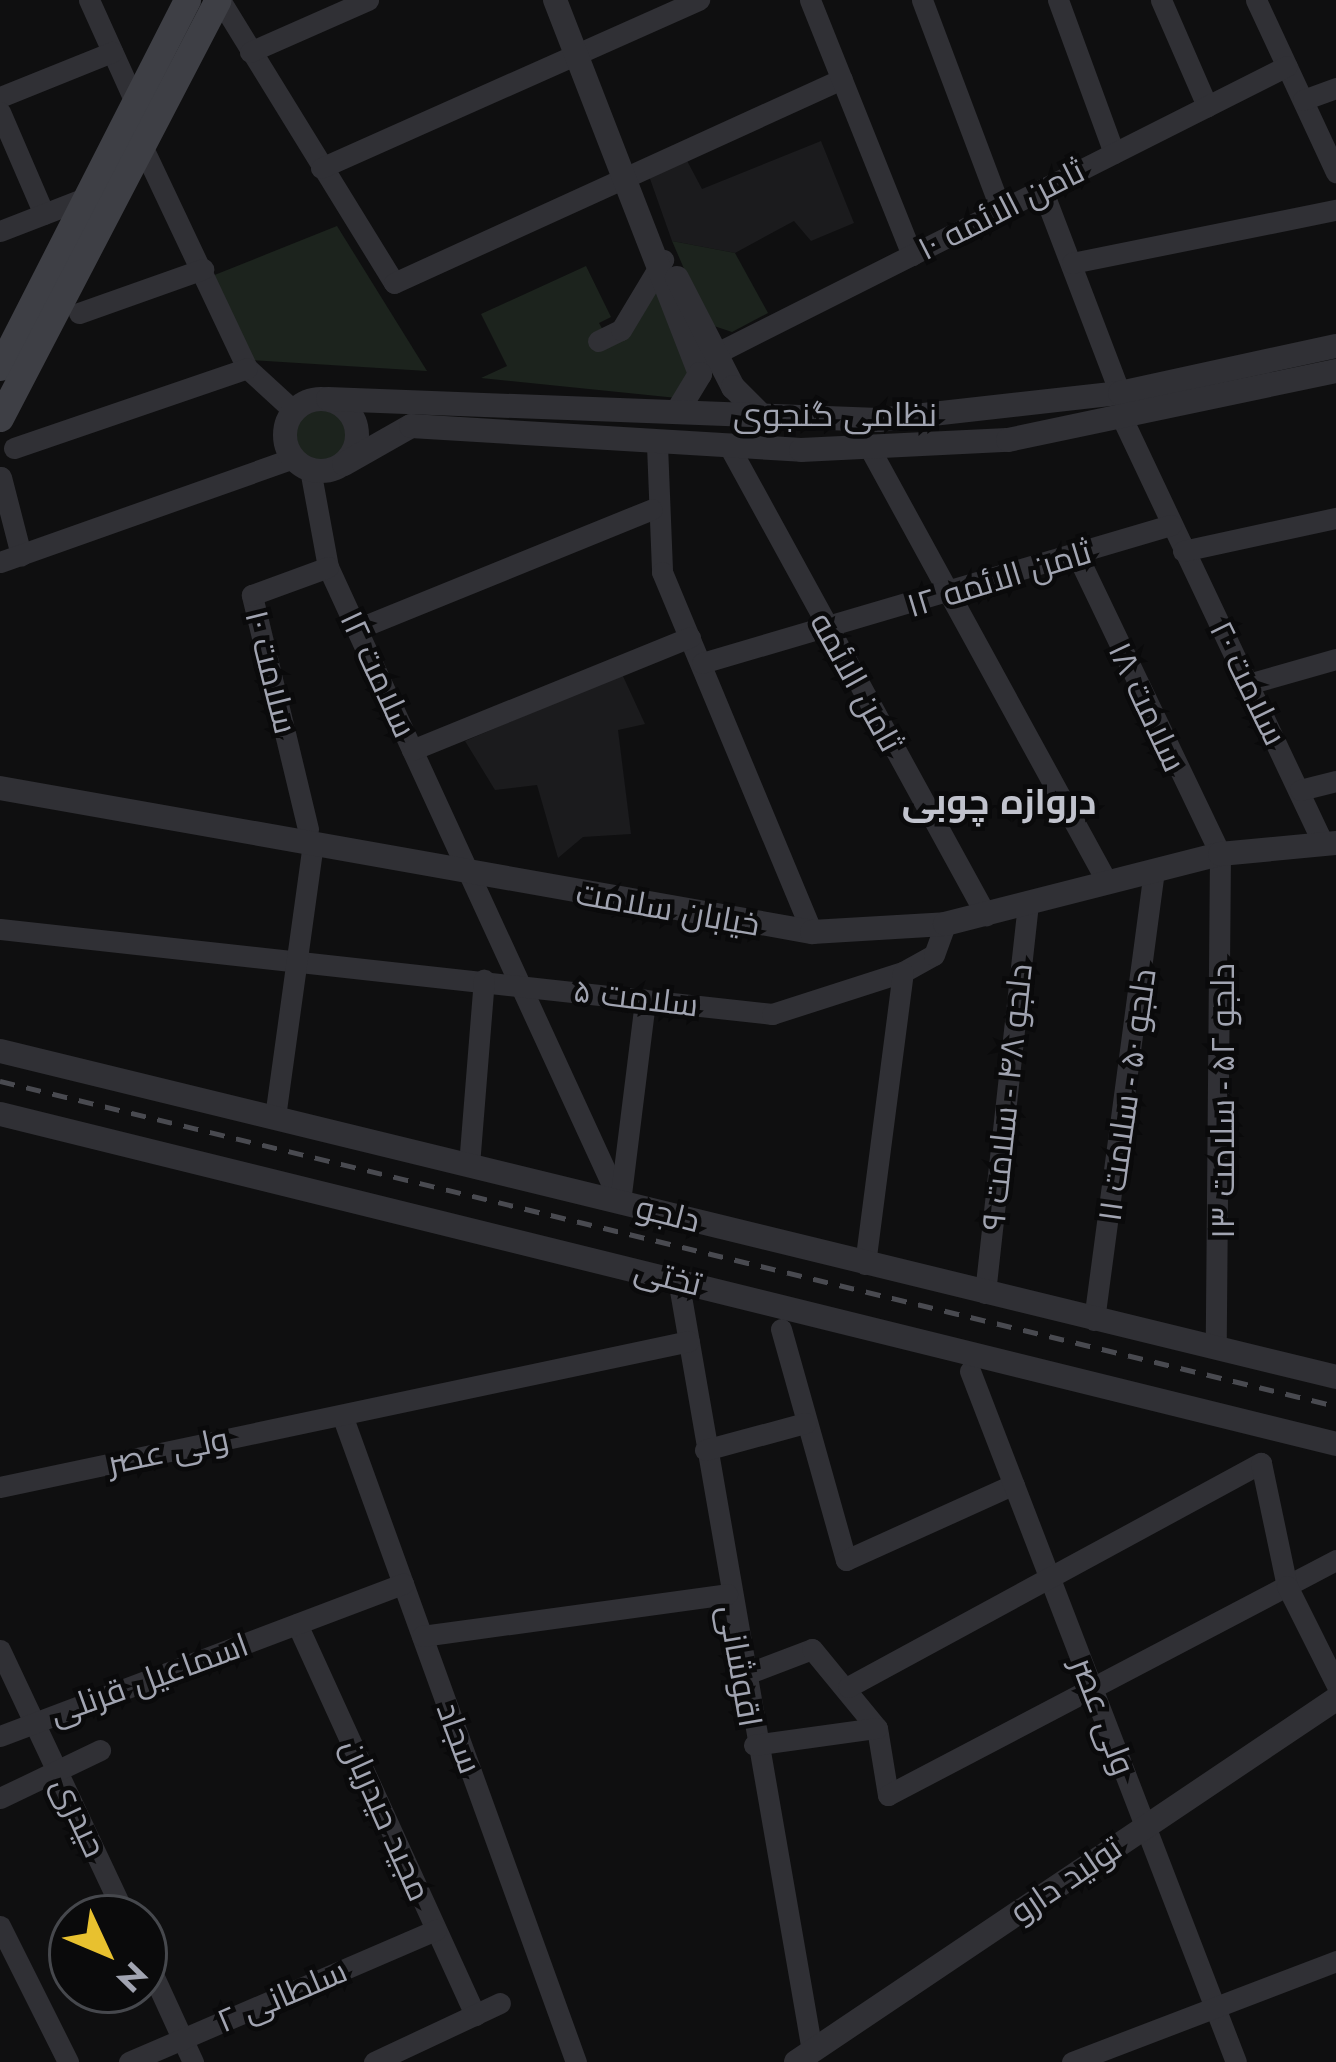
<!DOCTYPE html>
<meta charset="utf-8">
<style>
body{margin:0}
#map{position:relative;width:1336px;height:2062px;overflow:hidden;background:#0f0f10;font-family:Jost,Cairo,sans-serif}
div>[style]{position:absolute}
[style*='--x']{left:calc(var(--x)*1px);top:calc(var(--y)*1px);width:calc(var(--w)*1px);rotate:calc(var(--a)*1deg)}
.built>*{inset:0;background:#1b1b1d}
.green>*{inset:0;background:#1c231d}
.round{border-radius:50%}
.minor>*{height:21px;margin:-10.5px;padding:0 10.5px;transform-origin:10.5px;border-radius:10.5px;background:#303035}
.tertiary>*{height:24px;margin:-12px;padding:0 12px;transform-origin:12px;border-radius:12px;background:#303035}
.tertiary>.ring{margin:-12px;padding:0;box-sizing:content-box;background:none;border:24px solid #303035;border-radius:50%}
.secondary>*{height:27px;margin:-13.5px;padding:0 13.5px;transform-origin:13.5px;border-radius:13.5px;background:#3e3f45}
.rail>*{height:4.5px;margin-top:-2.25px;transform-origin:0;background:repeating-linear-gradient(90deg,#494a50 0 15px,transparent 0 27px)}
span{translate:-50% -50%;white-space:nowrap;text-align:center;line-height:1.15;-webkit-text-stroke:9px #0a0a0b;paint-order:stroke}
.street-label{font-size:33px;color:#a1a4b1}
.neighbourhood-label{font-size:36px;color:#c1c3cd;font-weight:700}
.north{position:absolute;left:48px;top:1894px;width:120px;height:120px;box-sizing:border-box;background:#0a0a0b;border:3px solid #46484d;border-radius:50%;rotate:134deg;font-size:33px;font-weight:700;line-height:48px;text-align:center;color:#a1a4b1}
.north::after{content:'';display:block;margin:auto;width:42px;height:54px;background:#e8c12f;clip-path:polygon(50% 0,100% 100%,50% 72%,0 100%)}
</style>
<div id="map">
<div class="built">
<div style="clip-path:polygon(821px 141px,854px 223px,811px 241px,794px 221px,735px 253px,672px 241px,649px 176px,684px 155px,702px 189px)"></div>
<div style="clip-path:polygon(622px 674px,645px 724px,618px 730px,631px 834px,583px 837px,558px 858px,537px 785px,495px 790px,465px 741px)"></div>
</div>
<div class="green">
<div style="clip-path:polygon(337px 226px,427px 371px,250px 360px,212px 276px)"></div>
<div style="clip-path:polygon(672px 241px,735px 253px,768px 313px,732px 332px,708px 324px)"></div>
<div style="clip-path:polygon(586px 266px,611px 317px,599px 323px,605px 334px,655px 276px,690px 368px,677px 398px,481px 378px,507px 366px,481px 314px)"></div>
<div class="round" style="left:291px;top:405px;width:60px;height:60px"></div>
</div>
<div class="minor">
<div style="--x:89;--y:0;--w:112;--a:65.7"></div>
<div style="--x:220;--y:0;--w:332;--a:58.4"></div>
<div style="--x:394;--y:283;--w:492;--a:-24.5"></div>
<div style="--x:810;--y:0;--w:275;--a:68.2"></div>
<div style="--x:922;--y:0;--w:224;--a:69.4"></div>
<div style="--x:1058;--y:0;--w:163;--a:69.9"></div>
<div style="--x:1161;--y:0;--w:116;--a:66.5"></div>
<div style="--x:1256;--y:0;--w:190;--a:65.1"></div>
<div style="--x:250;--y:52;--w:129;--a:-23.8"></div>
<div style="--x:0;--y:97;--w:121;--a:-21.9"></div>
<div style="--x:1303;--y:100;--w:35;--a:-20"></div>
<div style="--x:0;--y:112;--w:111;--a:66.7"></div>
<div style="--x:143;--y:148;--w:243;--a:64.7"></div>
<div style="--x:247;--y:368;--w:64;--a:42.5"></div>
<div style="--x:321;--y:168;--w:414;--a:-24"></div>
<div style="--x:1042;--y:189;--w:218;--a:69.1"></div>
<div style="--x:0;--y:231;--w:91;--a:-21.2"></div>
<div style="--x:1072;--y:263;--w:269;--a:-11.4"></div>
<div style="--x:79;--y:313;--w:132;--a:-19.5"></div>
<div style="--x:598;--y:341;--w:25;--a:-26"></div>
<div style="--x:621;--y:330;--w:82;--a:-59"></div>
<div style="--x:715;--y:354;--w:640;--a:-26.73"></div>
<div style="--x:1122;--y:418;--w:470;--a:64.7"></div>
<div style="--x:657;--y:445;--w:127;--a:87.7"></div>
<div style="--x:662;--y:572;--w:390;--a:67.4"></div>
<div style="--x:14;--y:448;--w:246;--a:-18.9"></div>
<div style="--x:730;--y:448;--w:533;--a:61.27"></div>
<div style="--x:870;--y:449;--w:493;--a:61.3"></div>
<div style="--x:310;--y:469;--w:100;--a:79.6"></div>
<div style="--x:328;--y:567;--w:699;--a:65.31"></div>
<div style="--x:1;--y:477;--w:81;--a:75.6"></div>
<div style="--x:1183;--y:551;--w:157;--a:-12.2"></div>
<div style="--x:1078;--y:557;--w:329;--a:64.4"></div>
<div style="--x:1220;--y:854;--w:494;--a:90.5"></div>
<div style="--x:0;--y:562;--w:311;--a:-19.5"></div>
<div style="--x:357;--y:629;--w:318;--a:-22.1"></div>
<div style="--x:702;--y:663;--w:489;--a:-16.4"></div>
<div style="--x:1248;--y:684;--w:91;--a:-15.9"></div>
<div style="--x:412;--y:750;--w:300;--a:-22.1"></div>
<div style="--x:1300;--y:790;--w:37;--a:-14"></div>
<div style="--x:308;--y:829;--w:241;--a:-103.5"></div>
<div style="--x:252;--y:595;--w:81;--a:-20.2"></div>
<div style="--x:0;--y:929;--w:777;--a:6.28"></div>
<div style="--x:772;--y:1014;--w:138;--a:-17.8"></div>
<div style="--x:903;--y:972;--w:35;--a:-29"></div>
<div style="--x:934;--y:955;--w:33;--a:-70"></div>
<div style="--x:275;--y:1117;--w:277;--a:-82.1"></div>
<div style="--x:469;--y:1165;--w:186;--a:-85.4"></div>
<div style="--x:620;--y:1202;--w:204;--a:-82.9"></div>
<div style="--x:865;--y:1264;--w:294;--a:-82.6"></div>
<div style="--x:678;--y:1279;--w:784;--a:80.15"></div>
<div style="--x:985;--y:1293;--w:393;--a:-83.7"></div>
<div style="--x:1094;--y:1320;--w:454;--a:-82.4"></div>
<div style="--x:781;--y:1329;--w:240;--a:74.3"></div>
<div style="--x:846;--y:1560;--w:184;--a:-24.3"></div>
<div style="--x:970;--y:1371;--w:740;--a:68.95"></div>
<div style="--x:342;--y:1415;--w:688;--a:70.12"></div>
<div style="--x:705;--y:1450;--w:104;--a:-15.1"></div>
<div style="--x:0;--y:1487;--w:704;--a:-11.96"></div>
<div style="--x:297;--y:1624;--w:430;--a:65.5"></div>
<div style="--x:422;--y:1636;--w:308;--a:-7.8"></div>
<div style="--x:0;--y:1650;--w:296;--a:64.8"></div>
<div style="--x:741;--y:1676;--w:76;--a:-20.8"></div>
<div style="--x:812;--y:1649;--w:102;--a:50.6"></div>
<div style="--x:877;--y:1728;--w:68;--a:80.7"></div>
<div style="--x:888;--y:1795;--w:506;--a:-27.68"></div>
<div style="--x:848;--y:1687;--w:470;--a:-28.5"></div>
<div style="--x:1261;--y:1463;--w:126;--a:78.1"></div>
<div style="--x:1287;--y:1586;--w:110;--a:63.4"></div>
<div style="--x:0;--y:1736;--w:431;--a:-20.7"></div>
<div style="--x:754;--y:1745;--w:124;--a:-7.9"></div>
<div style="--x:0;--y:1798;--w:111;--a:-25.6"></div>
<div style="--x:0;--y:1926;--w:152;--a:63.4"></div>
<div style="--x:144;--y:1955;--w:118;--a:65.4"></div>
<div style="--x:129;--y:2062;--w:334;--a:-23.3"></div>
<div style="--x:374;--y:2062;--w:139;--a:-25.1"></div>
<div style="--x:1072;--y:2062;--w:283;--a:-20.9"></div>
</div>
<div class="tertiary">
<div style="--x:555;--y:0;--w:401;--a:68.8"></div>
<div style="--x:700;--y:374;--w:44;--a:121.2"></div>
<div style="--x:677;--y:278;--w:123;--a:62.8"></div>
<div style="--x:733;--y:387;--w:42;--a:45"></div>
<div class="ring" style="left:285px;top:399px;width:48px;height:48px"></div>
<div style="--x:328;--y:399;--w:551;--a:2.18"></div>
<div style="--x:879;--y:420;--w:243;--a:-6.4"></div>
<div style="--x:1120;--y:393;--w:221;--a:-12.3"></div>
<div style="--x:344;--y:464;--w:77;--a:-29.6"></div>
<div style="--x:411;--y:426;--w:391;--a:3.5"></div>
<div style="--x:801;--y:450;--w:207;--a:-2.8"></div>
<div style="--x:1008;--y:440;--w:335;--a:-11.9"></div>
<div style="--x:0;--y:788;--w:825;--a:10.06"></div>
<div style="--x:812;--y:932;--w:133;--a:-3.4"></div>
<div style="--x:945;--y:924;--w:284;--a:-14.3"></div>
<div style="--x:1220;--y:854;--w:117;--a:-5.4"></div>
<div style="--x:0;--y:1051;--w:1375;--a:13.71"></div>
<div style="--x:0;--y:1114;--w:1376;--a:13.87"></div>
<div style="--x:796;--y:2062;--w:651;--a:-33.91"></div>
</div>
<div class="secondary">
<div style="--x:0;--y:367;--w:412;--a:-63"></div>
<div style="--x:0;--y:418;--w:471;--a:-62.5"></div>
</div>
<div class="rail">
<div style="--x:0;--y:1081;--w:1375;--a:13.67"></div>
</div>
<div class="street-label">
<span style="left:1001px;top:210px;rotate:-27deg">ثامن الائمه ۱۰</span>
<span style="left:835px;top:415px">نظامی گنجوی</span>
<span style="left:999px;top:579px;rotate:-17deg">ثامن الائمه ۱۲</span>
<span style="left:271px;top:672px;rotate:76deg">سلامت ۱۰</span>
<span style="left:378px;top:674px;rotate:65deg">سلامت ۱۲</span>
<span style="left:856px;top:682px;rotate:61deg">ثامن الائمه</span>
<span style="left:1248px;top:683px;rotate:64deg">سلامت ۲۰</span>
<span style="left:1147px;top:707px;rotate:65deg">سلامت ۱۸</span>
<span style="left:668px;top:909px;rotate:10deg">خیابان سلامت</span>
<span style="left:636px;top:998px;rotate:7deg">سلامت ۵</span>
<span style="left:1127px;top:1095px;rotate:-82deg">دلجو ۵۰ - سلامت ۱۱</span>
<span style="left:1007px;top:1097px;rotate:-84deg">دلجو ۴۸ - سلامت ۹</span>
<span style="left:1223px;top:1101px;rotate:-90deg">دلجو ۵۲ - سلامت ۱۳</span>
<span style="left:668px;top:1214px;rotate:14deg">دلجو</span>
<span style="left:668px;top:1277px;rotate:14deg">تختی</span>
<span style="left:168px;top:1451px;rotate:-12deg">ولی عصر</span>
<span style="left:740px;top:1666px;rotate:80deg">اقوشانی</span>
<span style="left:149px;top:1679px;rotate:-20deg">اسماعیل قرنلی</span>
<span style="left:1103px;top:1716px;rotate:69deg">ولی عصر</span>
<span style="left:459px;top:1738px;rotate:70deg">سجاد</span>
<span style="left:79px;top:1817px;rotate:65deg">حیدری</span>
<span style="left:386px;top:1820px;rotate:66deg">مجید حیدریان</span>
<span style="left:1066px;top:1880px;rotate:-34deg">تولید دارو</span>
<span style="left:282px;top:1996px;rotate:-23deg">۲ سلطانی</span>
</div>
<div class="neighbourhood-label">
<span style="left:999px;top:802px">دروازه چوبی</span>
</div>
<div class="north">N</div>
</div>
